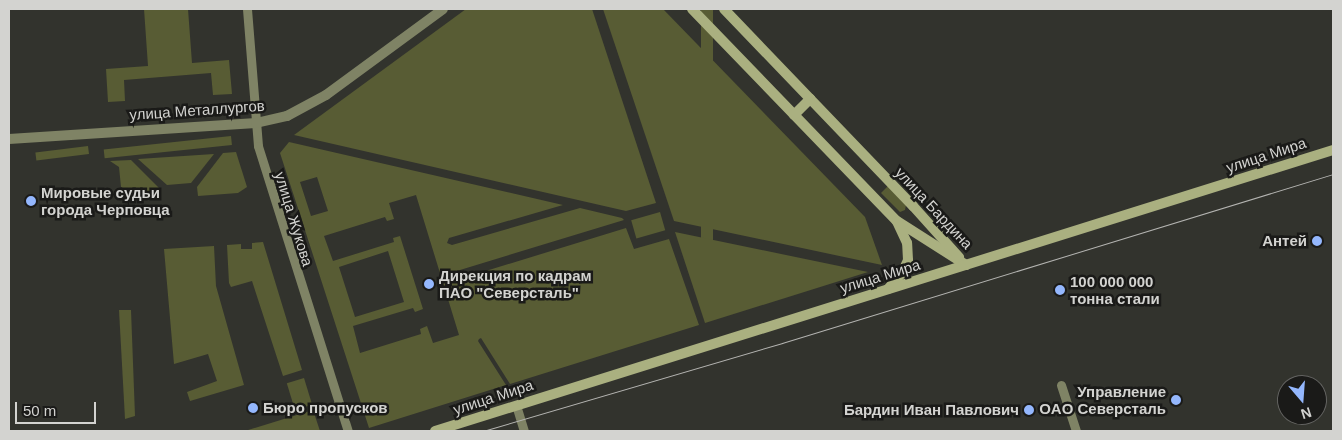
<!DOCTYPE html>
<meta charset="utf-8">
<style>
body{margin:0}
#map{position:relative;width:1342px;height:440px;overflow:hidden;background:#32332d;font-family:Helvetica,sans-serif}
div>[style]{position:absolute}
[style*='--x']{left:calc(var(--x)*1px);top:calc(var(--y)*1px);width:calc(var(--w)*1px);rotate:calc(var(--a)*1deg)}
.green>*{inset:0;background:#585c34;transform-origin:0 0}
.minor>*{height:9px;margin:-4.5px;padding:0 4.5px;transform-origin:4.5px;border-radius:4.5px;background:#7f8365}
.tertiary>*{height:10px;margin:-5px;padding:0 5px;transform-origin:5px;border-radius:5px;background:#7f8365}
.secondary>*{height:10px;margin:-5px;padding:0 5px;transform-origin:5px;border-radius:5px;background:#aab080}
.tram>*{height:1px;margin:-0.5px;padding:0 0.5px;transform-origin:0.5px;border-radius:0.5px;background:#b4b4b1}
.dots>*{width:14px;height:14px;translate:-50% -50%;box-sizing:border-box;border:2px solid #1a1a18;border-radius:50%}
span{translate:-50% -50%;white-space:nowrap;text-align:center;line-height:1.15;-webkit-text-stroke:5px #1a1a18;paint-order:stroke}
.street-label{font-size:15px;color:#d3d3d0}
.poi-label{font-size:15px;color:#d3d3d0;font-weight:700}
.left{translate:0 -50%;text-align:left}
.right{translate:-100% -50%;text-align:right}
.frame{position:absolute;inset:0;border:10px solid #d3d3d0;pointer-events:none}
.north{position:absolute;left:1277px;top:375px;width:50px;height:50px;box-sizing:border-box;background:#1a1a18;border:1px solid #646462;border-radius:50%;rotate:162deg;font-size:14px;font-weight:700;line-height:20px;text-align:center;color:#d3d3d0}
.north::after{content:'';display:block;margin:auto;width:18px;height:22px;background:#94b7fd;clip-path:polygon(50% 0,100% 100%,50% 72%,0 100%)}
.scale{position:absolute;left:15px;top:402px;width:81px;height:22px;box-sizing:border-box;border:2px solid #d3d3d0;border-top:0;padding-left:6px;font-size:15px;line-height:18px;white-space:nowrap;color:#d3d3d0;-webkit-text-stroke:4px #1a1a18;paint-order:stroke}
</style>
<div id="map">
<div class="green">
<div style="clip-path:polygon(144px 9px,188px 9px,192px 63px,229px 60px,232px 94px,213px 95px,211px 73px,124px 80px,125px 101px,108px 102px,106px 69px,148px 66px)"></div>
<div style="clip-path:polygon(466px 9px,592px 9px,656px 203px,626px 211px,294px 135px)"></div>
<div style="clip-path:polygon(603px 9px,663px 9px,865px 217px,882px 265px,674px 221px)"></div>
<div style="left:701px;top:9px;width:12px;height:250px"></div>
<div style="left:231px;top:136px;width:9px;height:128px;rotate:84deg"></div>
<div style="clip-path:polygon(evenodd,289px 142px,563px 205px,449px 238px,447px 243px,452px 245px,580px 208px,622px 218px,624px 220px,460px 270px,458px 274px,463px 278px,626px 228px,634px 249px,669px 239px,699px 325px,510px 384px,481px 338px,479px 339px,478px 341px,506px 385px,369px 428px,280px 153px,289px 142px,317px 177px,328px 211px,311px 216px,300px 182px,317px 177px,289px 142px,416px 195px,459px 335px,433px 343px,427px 326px,420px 329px,421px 334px,360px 353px,353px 326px,413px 308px,415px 312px,423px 309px,400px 236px,393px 238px,394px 242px,333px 261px,324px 236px,385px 217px,387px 221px,394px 219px,389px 203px,416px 195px,289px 142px,388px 251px,404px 302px,355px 317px,339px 267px,388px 251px)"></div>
<div style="left:88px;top:146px;width:8px;height:53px;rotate:83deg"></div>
<div style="clip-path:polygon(236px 152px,247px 187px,238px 193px,198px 196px,197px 187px,223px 153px)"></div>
<div style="clip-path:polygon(214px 154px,191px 183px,167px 185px,138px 159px)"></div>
<div style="clip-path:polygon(131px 160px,160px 189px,161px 197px,138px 199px,121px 187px,119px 167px,110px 161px)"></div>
<div style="clip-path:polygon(888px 186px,906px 205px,905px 210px,900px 212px,881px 193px)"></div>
<div style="left:660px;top:212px;width:19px;height:30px;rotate:74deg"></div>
<div style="clip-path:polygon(675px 232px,868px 272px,705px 323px)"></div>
<div style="clip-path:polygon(263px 242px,302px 370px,283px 376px,252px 281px,231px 287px,229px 283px,227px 245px,241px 244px,241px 249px,252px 249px,252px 243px)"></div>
<div style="clip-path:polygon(214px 246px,216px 286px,244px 385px,190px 401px,187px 392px,217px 381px,208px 354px,174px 364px,164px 249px)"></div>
<div style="clip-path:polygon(119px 310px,131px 310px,135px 416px,125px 419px)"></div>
<div style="left:304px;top:378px;width:28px;height:18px;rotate:73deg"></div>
<div style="clip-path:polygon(313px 410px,320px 431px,245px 431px)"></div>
</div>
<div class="minor">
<div style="--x:247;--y:9;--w:137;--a:85.4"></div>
<div style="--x:258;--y:146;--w:299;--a:72.5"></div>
<div style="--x:1061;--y:385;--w:48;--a:71.9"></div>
<div style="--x:516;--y:405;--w:27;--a:73"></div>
</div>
<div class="tertiary">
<div style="--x:9;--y:139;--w:248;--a:-3.7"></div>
<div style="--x:256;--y:123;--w:32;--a:-13"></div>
<div style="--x:287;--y:116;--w:44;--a:-28.3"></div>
<div style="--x:326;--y:95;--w:145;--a:-36.3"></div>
</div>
<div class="secondary">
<div style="--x:692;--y:9;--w:295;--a:46"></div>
<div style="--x:897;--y:221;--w:82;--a:32.5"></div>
<div style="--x:724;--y:9;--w:273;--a:46.2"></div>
<div style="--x:913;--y:206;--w:69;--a:48"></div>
<div style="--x:794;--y:115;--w:23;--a:-45"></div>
<div style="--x:888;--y:289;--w:21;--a:-49"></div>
<div style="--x:902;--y:273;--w:14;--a:-65"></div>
<div style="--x:908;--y:260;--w:17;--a:-93"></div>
<div style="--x:907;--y:243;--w:23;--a:-115"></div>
<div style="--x:435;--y:431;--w:941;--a:-17.38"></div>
</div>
<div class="tram">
<div style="--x:483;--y:431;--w:312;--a:-16.4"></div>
<div style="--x:782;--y:343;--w:576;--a:-17.05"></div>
</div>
<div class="dots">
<div style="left:31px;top:201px;background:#94b7fd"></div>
<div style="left:1317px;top:241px;background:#94b7fd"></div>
<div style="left:429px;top:284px;background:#94b7fd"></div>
<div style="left:1060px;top:290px;background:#94b7fd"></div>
<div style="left:1176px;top:400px;background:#94b7fd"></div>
<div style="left:253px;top:408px;background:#94b7fd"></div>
<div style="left:1029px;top:410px;background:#94b7fd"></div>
</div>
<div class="street-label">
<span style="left:197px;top:110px;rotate:-4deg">улица Металлургов</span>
<span style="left:1266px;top:155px;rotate:-18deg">улица Мира</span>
<span style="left:934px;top:208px;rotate:47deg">улица Бардина</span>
<span style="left:294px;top:219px;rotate:73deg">улица Жукова</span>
<span style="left:880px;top:276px;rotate:-17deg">улица Мира</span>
<span style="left:493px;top:397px;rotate:-18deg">улица Мира</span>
</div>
<div class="poi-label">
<span class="left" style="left:41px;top:201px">Мировые судьи<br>города Черповца</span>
<span class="right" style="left:1307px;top:241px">Антей</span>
<span class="left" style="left:439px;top:284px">Дирекция по кадрам<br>ПАО "Северсталь"</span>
<span class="left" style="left:1070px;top:290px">100 000 000<br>тонна стали</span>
<span class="right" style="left:1166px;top:400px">Управление<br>OAO Северсталь</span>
<span class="left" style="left:263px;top:408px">Бюро пропусков</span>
<span class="right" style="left:1019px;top:410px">Бардин Иван Павлович</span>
</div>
<div class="frame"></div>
<div class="north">N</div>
<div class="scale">50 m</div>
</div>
